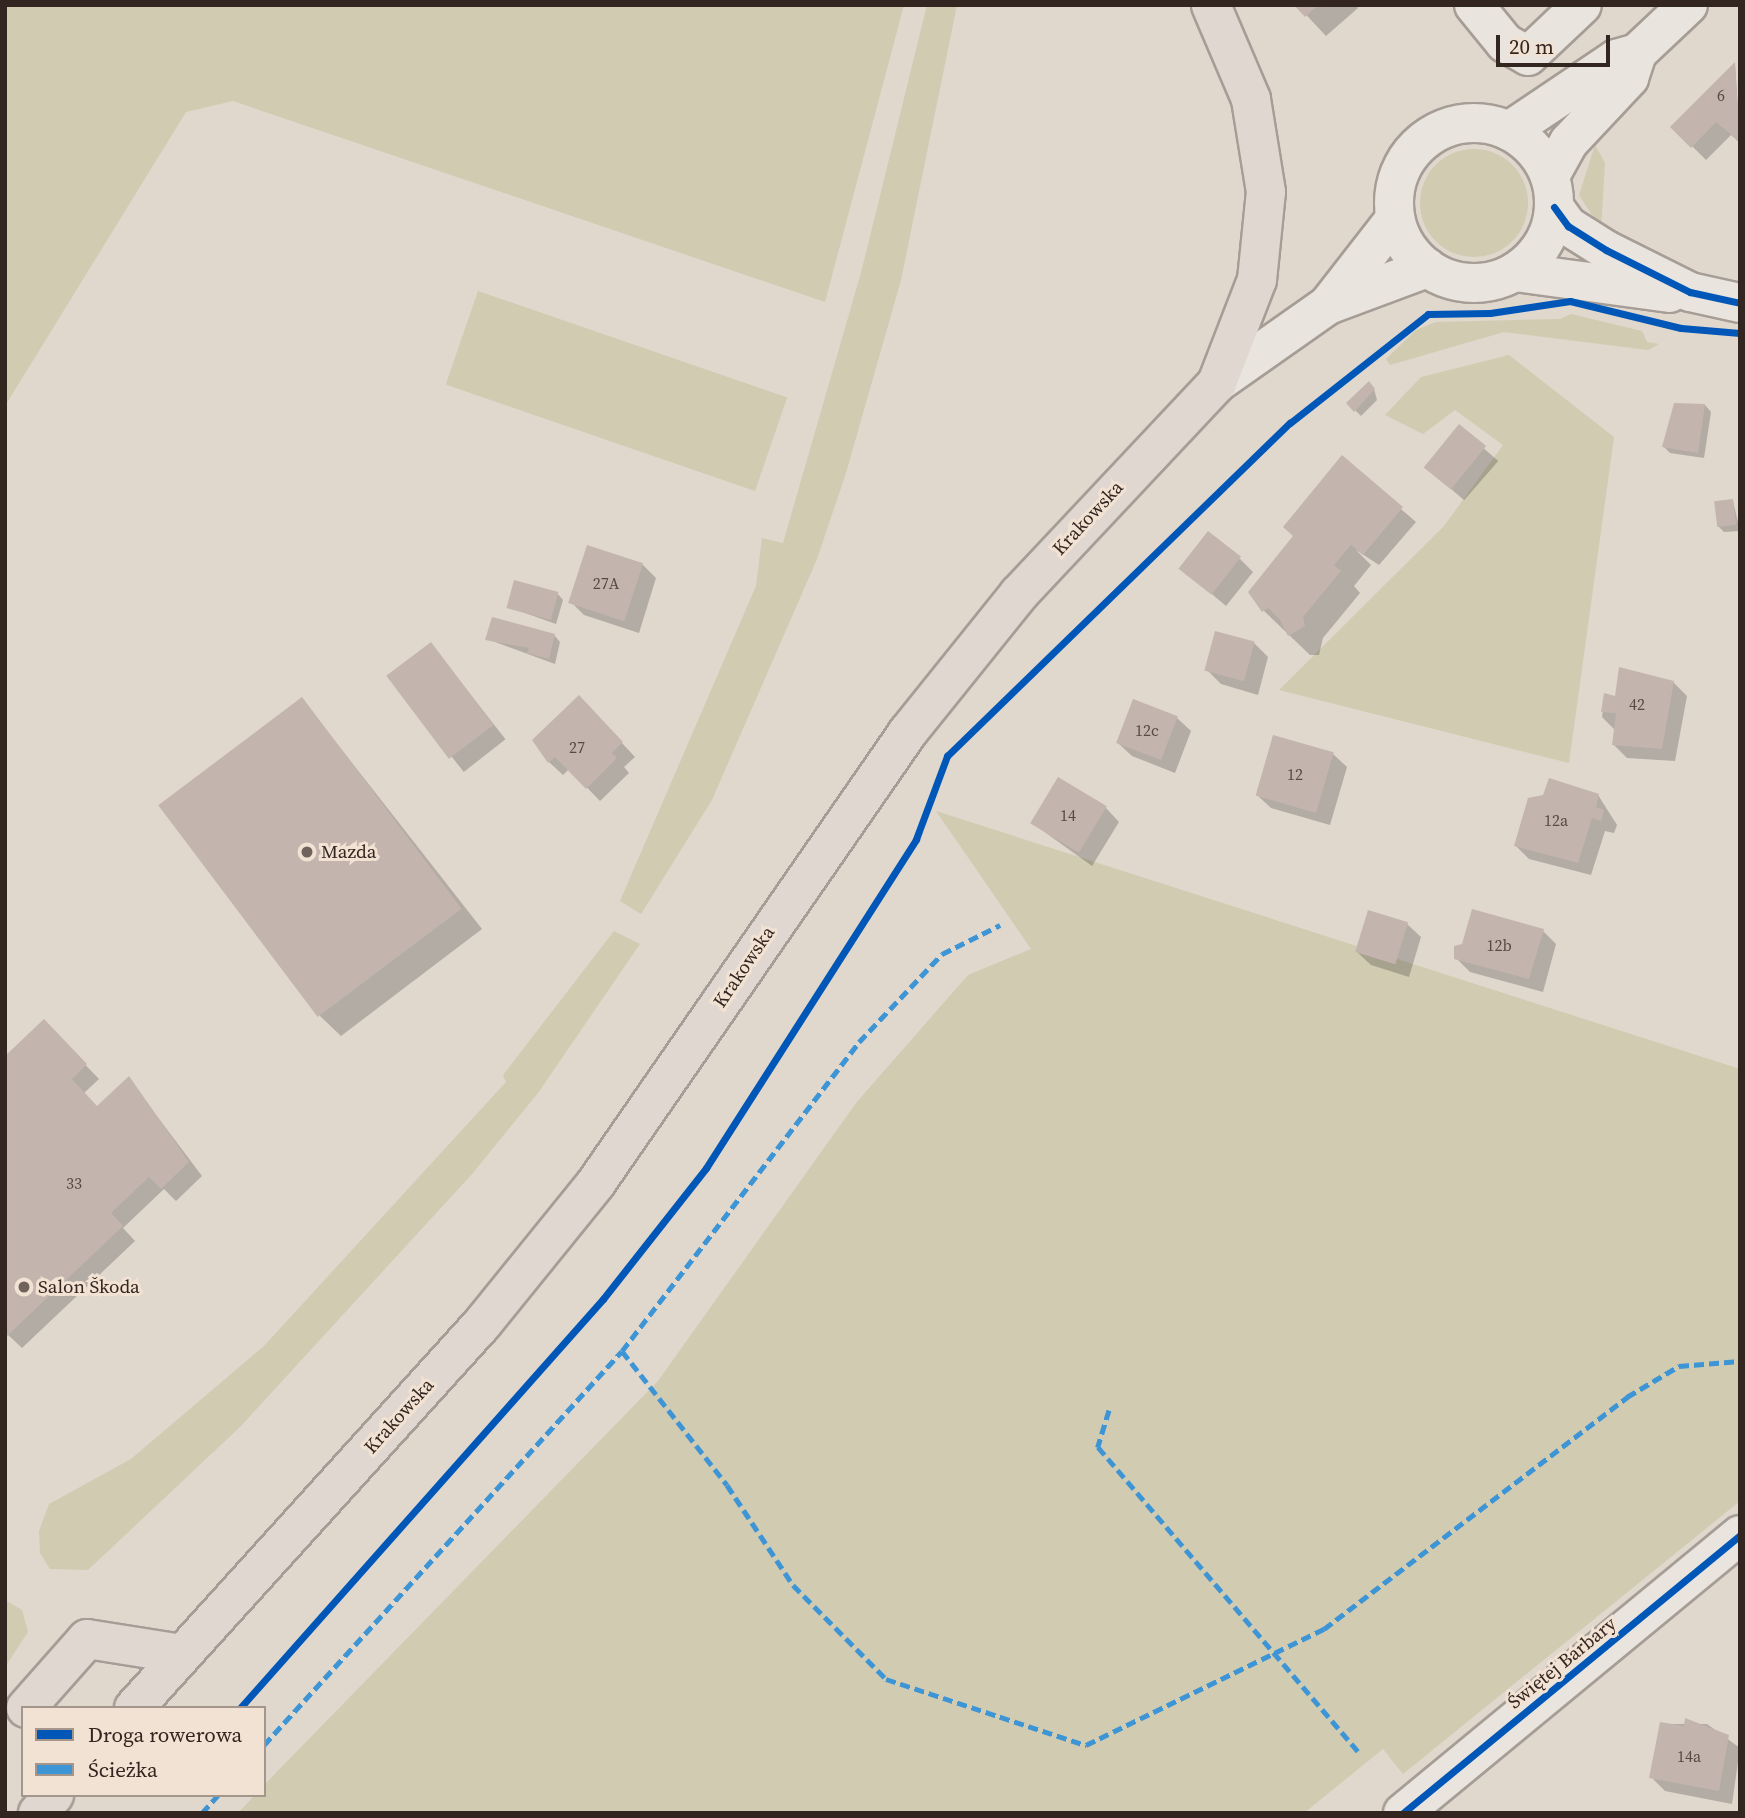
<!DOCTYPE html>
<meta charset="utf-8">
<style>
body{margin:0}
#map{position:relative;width:1745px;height:1818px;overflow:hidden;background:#e0d7cd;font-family:"Source Serif 4",serif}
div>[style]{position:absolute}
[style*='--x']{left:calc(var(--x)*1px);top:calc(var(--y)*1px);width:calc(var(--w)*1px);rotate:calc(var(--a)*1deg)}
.green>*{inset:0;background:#d1cbb1;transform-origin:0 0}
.round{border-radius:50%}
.shadow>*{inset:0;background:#0003;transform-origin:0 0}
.building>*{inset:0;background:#c3b5ae;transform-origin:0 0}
.roads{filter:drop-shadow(2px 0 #a59d96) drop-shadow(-2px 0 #a59d96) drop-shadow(0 2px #a59d96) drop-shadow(0 -2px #a59d96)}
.minor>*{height:38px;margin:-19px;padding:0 19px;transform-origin:19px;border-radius:19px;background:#e9e4dd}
.tertiary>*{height:38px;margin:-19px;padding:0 19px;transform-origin:19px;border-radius:19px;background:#e9e4dd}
.secondary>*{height:38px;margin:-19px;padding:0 19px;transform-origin:19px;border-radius:19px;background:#e9e4dd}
.secondary>.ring{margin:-19px;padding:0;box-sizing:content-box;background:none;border:38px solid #e9e4dd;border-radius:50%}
.primary>*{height:38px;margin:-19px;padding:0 19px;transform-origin:19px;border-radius:19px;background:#e0d8d0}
.quiet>*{height:5px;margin-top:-2.5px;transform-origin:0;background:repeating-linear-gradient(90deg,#3d95d5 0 10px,transparent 0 15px)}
.cycleway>*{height:7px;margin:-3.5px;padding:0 3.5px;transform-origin:3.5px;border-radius:3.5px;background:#0057b8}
.dots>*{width:19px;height:19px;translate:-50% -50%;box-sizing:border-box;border:4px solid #f1e2d3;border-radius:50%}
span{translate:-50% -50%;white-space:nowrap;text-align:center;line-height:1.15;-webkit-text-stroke:6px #f1e2d3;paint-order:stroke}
.number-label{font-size:16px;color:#574943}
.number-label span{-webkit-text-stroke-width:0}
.street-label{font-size:19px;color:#33251f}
.poi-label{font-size:19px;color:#33251f}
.left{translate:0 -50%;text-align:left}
.frame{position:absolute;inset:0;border:7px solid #33251f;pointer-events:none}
.legend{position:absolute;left:21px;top:1706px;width:245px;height:91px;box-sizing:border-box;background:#f1e2d3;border:2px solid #a5968b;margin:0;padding:9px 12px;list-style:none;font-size:21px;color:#33251f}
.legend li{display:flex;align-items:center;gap:14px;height:35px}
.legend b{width:35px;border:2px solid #a5968b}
.scale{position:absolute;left:1496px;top:35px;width:114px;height:32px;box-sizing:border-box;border:4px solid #33251f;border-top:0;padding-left:9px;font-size:21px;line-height:24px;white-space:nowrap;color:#33251f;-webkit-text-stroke:5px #f1e2d3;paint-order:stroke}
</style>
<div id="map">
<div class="green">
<div style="clip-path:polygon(5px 5px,904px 5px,825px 302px,233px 101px,186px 112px,5px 406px)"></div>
<div style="clip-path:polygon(927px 5px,957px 5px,901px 280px,846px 473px,817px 559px,712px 800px,641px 914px,620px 901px,756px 586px,762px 538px,783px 543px,862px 269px)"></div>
<div style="clip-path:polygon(1595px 145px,1605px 163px,1601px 229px,1579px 195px)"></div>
<div class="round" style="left:1420px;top:149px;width:108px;height:108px"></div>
<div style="left:478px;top:291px;width:327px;height:99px;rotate:19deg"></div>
<div style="clip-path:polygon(1571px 314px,1642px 331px,1647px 342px,1659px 344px,1648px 350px,1504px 332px,1390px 365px,1386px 359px,1416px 330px,1436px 322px,1560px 319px)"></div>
<div style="clip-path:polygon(1509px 355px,1614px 437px,1569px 763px,1279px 690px,1444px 526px,1503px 445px,1455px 410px,1423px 434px,1385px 415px,1421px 377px)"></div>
<div style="clip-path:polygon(936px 811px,1740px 1069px,1740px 1501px,1403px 1774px,1383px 1749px,1304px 1813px,238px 1813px,255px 1795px,264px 1795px,264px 1785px,658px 1381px,856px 1103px,968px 975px,1031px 949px)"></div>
<div style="clip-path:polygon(614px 931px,640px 944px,538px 1093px,472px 1174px,240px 1427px,88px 1570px,50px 1569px,40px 1553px,39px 1531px,49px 1504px,131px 1459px,264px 1346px,506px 1082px,503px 1075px)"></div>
<div style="clip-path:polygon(5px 1600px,22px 1610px,28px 1632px,5px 1667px)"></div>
</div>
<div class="shadow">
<div style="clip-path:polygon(1297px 5px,1356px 5px,1358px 8px,1326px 36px)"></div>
<div style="clip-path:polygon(1735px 64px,1740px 143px,1731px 135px,1706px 160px,1673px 127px)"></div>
<div style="clip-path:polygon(1374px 389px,1377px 400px,1361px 416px,1348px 403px)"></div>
<div style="clip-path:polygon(1705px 405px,1711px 412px,1704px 458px,1670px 453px,1664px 447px)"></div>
<div style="left:1459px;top:427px;width:52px;height:52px;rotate:41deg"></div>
<div style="clip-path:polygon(1342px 458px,1416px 522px,1379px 565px,1356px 550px,1371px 565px,1354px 586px,1360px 593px,1323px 638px,1319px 655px,1310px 655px,1263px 610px,1294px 536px)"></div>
<div style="clip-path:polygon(1733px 501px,1740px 531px,1724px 532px,1718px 526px)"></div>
<div style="clip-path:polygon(1240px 559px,1253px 572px,1226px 606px,1181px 568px)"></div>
<div style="clip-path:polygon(642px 564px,656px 578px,639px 633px,584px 615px,571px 602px)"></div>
<div style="clip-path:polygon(557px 593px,563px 600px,556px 624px,508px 607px)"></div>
<div style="clip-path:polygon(554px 635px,560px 642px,555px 664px,487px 639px)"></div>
<div style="clip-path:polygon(1254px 643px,1268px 657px,1258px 695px,1221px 684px,1207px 670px)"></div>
<div style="left:431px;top:644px;width:121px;height:53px;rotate:52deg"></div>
<div style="clip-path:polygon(1620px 669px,1673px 682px,1687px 696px,1675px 761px,1627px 758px,1614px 745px,1615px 730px,1602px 717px,1605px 697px,1616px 698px)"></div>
<div style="clip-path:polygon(302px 699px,482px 929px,341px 1036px,320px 1016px)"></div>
<div style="clip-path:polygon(1134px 701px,1177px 718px,1191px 731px,1175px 773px,1132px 756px,1118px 743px)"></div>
<div style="clip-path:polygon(592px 711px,635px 757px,624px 767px,629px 773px,600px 801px,569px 769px,563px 775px,549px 762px)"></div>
<div style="clip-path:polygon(1333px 754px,1347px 767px,1330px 825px,1271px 808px,1257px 795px)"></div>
<div style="clip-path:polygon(1598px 795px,1617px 825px,1614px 833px,1605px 831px,1591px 875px,1529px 859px,1516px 846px)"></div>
<div style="clip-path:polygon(1106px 808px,1119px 822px,1092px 866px,1032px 823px)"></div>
<div style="clip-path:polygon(1407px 924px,1421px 937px,1409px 977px,1371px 965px,1357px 952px)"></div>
<div style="clip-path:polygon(1543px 931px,1556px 944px,1543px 992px,1470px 972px,1456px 958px)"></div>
<div style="clip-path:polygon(44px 1022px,99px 1079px,84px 1093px,98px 1108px,129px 1079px,202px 1176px,176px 1201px,164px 1189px,123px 1228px,135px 1241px,22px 1348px,5px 1332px,5px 1058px)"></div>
<div style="clip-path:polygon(1661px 1724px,1707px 1724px,1740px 1748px,1732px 1804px,1665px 1791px,1651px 1777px)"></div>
</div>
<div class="building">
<div style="clip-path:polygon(1294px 5px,1318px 5px,1305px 17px)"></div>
<div style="clip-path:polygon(1735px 62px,1740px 142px,1716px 122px,1691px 148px,1670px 127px)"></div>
<div style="clip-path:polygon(1369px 381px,1375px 389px,1354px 412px,1346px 403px)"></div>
<div style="clip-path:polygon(1674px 403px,1705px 404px,1698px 453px,1662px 447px)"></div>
<div style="left:1459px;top:424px;width:35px;height:56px;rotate:39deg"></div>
<div style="clip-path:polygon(1342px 455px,1403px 507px,1363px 555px,1351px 545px,1334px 565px,1341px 571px,1303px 617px,1305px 626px,1288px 636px,1280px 620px,1268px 608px,1262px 612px,1248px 592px,1293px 536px,1283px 527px)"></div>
<div style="left:1733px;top:499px;width:26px;height:19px;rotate:83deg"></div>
<div style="left:1208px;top:531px;width:42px;height:48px;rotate:38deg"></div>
<div style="left:587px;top:545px;width:59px;height:61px;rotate:18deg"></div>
<div style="left:514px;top:580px;width:46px;height:29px;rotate:15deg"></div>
<div style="clip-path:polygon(492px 617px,555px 634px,549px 659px,527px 653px,529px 648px,485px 640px)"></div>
<div style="left:1215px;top:631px;width:41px;height:41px;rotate:15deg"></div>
<div style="left:431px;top:642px;width:104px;height:56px;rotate:53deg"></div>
<div style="clip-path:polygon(1619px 667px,1674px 681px,1662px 749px,1612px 745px,1616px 713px,1601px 712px,1604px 693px,1615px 696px)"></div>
<div style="clip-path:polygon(579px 695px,623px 742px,612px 753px,617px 758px,586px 789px,555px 757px,548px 763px,532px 740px)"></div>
<div style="left:302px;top:697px;width:265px;height:180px;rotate:53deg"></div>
<div style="left:1133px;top:699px;width:48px;height:47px;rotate:21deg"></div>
<div style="left:1273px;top:735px;width:63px;height:63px;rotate:16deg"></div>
<div style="left:1058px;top:777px;width:57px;height:54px;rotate:31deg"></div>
<div style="clip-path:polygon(1549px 778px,1599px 794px,1596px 807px,1604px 810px,1601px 821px,1592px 818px,1578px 863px,1514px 846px,1528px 798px,1543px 795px)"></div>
<div style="clip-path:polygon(1472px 909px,1544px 929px,1529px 979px,1454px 959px,1454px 946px,1462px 944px)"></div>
<div style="left:1368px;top:910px;width:42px;height:44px;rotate:17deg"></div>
<div style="clip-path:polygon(44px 1019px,87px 1064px,72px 1079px,97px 1106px,129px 1076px,189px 1162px,161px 1189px,149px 1177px,111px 1213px,123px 1226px,7px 1336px,5px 1056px)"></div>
<div style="clip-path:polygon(1685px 1718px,1729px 1735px,1719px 1791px,1649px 1778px,1660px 1722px,1684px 1726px)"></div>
</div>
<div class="roads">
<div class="minor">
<div style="--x:1474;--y:5;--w:49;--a:50.8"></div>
<div style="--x:1505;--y:43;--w:26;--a:29"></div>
<div style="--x:1528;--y:56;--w:74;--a:-43.4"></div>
</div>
<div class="tertiary">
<div style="--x:1554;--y:207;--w:24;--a:54"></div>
<div style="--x:1568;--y:226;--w:45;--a:32.3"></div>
<div style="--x:1606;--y:250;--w:94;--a:26.6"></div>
<div style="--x:1690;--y:292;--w:51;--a:12.4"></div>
<div style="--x:1515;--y:272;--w:156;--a:7.7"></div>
<div style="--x:1403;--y:1813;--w:437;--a:-39.5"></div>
</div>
<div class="secondary">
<div class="ring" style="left:1394px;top:123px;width:122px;height:122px"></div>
<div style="--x:1509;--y:131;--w:129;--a:-33.9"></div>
<div style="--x:1616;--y:59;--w:22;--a:-16"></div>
<div style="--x:1637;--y:53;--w:70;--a:-43.3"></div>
<div style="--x:1550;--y:176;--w:39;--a:-61"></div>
<div style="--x:1569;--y:142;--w:88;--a:-46.8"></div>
<div style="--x:1629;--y:78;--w:26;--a:-72"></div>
<div style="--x:1328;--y:305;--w:109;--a:-52.1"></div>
<div style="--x:1217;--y:383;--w:136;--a:-35.1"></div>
<div style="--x:1328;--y:305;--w:106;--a:-20.5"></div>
</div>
<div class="primary">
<div style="--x:26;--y:1708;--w:92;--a:-48.5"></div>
<div style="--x:87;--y:1639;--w:96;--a:9"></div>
<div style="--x:134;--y:1708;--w:518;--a:-47.82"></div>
<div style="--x:482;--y:1324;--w:181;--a:-51"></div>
<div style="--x:596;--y:1183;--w:548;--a:-55.32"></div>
<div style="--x:908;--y:732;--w:177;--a:-51.2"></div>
<div style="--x:1019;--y:594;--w:289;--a:-46.8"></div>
<div style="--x:1217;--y:383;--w:110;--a:-68.8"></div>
<div style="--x:1257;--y:280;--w:88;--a:-84.2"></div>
<div style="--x:1266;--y:192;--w:94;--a:-99.2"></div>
<div style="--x:1251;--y:99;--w:102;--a:-113.1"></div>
<div style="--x:38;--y:1813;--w:24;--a:-48"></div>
</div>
</div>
<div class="quiet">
<div style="--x:622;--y:1351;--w:170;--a:51.9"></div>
<div style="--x:727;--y:1485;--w:120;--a:56.6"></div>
<div style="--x:793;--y:1585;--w:132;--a:45.3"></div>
<div style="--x:886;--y:1679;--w:211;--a:18.3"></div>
<div style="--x:1086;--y:1745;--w:265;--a:-26"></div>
<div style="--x:1324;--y:1629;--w:382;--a:-37.4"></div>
<div style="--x:1627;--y:1397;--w:61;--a:-30.8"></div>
<div style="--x:1679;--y:1366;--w:61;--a:-4.7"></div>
<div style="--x:1109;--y:1410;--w:39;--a:107"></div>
<div style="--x:1098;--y:1447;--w:405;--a:49.5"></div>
<div style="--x:264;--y:1745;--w:532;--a:-47.74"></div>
<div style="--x:622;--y:1351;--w:389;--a:-52.5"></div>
<div style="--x:859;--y:1042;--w:121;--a:-46.7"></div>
<div style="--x:942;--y:954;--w:65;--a:-26.6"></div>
<div style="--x:202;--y:1813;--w:24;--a:-48"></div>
</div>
<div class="cycleway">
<div style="--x:1554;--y:207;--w:24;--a:54"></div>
<div style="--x:1568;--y:226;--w:45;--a:32.3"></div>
<div style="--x:1606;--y:250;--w:94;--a:26.6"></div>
<div style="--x:1690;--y:292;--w:51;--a:12.4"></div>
<div style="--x:240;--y:1708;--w:547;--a:-48.41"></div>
<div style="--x:603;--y:1299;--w:167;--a:-51.8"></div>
<div style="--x:706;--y:1168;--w:390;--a:-57.4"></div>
<div style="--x:916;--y:839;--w:89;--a:-69.5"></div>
<div style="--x:947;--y:756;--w:478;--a:-44.2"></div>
<div style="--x:1290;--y:423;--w:176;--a:-38.3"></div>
<div style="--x:1428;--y:314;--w:62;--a:-0.9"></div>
<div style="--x:1490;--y:313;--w:81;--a:-8.5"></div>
<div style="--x:1570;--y:301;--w:114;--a:13.7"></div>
<div style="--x:1681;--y:328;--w:59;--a:4.8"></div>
<div style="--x:1403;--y:1813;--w:437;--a:-39.5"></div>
</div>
<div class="dots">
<div style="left:307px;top:852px;background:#70635c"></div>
<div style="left:24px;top:1287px;background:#70635c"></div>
</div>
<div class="number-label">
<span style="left:1721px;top:95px">6</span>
<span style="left:606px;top:583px">27A</span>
<span style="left:1637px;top:704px">42</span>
<span style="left:1147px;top:730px">12c</span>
<span style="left:577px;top:747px">27</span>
<span style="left:1295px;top:774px">12</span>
<span style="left:1068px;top:815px">14</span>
<span style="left:1556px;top:820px">12a</span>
<span style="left:1499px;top:945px">12b</span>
<span style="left:74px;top:1183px">33</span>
<span style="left:1689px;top:1756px">14a</span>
</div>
<div class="street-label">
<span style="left:1088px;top:518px;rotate:-47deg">Krakowska</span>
<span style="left:744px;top:967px;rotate:-56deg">Krakowska</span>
<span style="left:399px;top:1416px;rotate:-48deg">Krakowska</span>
<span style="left:1562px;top:1663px;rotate:-39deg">Świętej Barbary</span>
</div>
<div class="poi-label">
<span class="left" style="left:321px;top:852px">Mazda</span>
<span class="left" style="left:38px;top:1287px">Salon Škoda</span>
</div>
<div class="frame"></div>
<ul class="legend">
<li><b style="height:9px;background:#0057b8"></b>Droga rowerowa</li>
<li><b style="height:9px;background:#3d95d5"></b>Ścieżka</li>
</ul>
<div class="scale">20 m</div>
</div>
